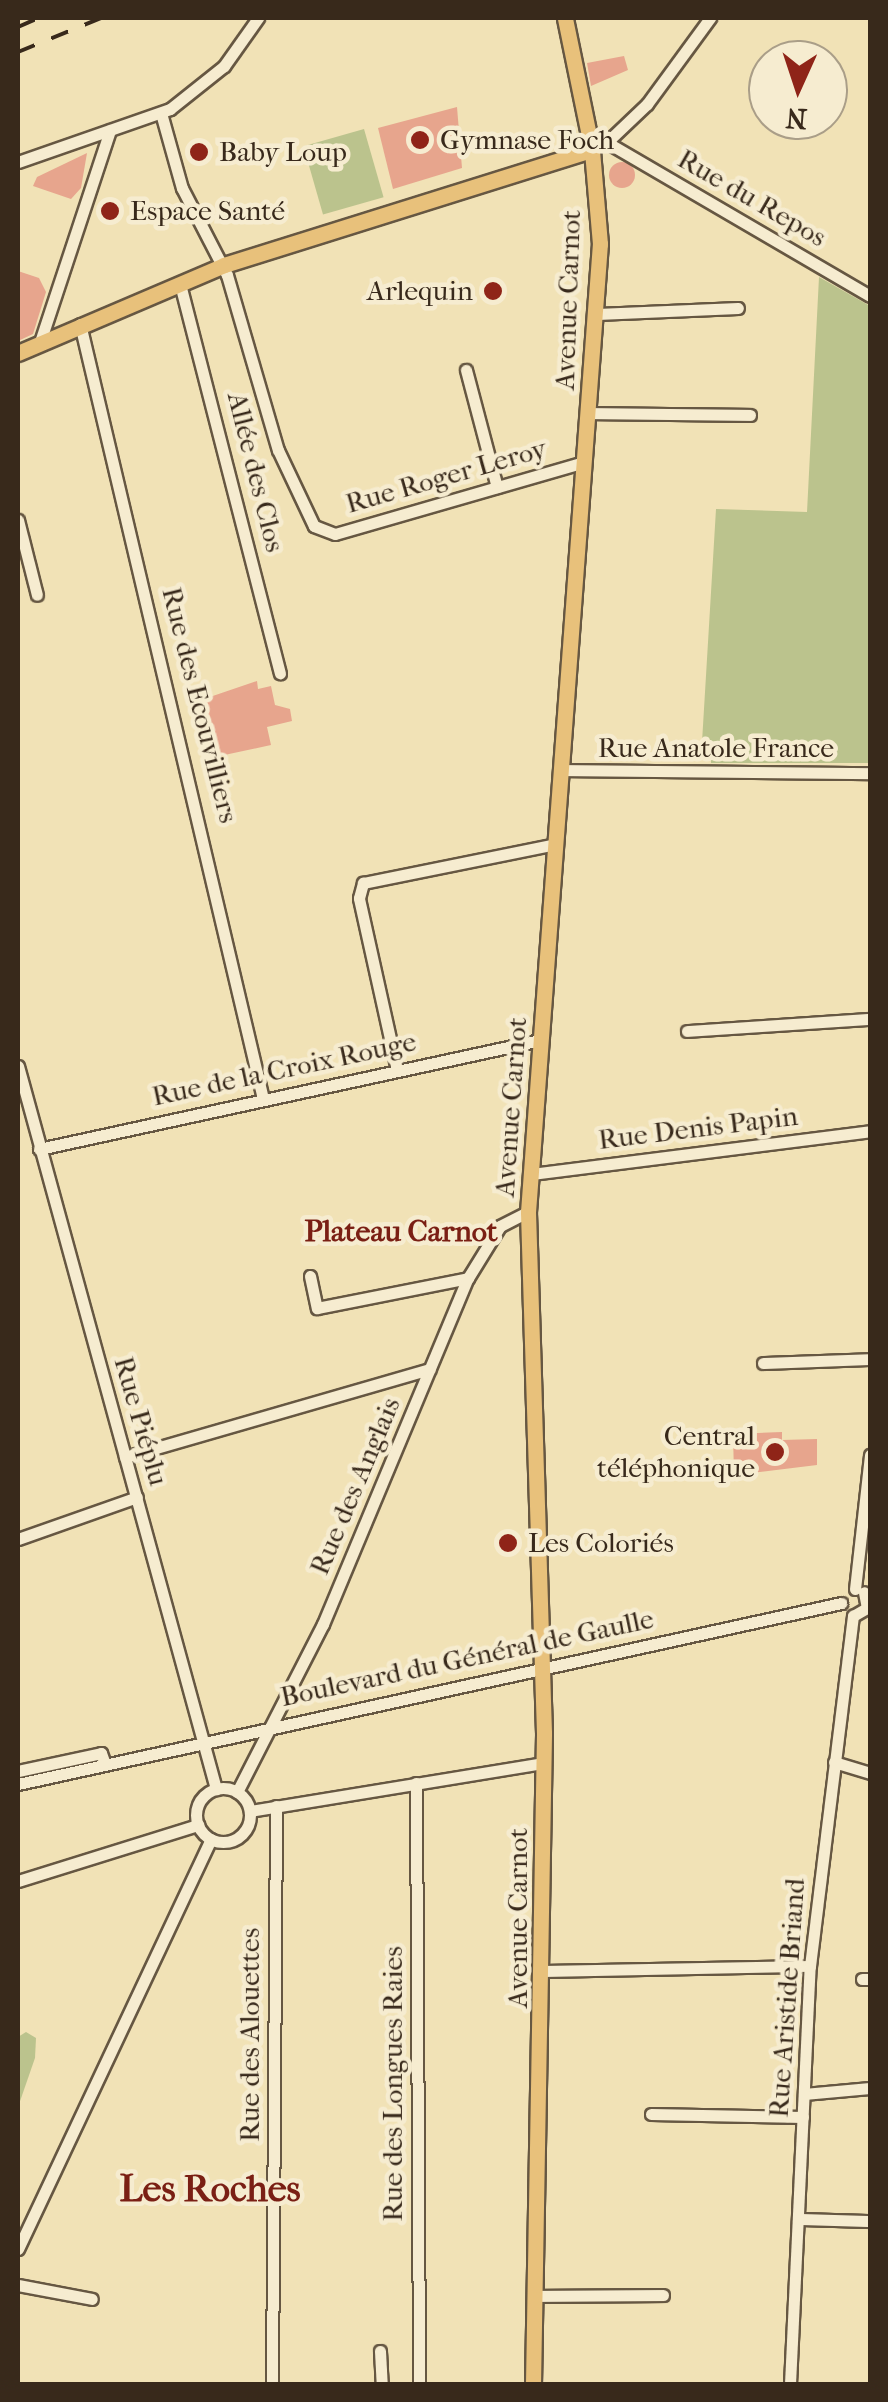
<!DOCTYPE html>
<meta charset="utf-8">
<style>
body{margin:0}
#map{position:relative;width:888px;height:2402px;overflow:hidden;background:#f1e2b6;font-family:"IM FELL French Canon",serif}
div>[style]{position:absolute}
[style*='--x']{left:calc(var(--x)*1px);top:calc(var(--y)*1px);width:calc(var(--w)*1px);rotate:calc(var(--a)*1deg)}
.green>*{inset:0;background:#bbc38d;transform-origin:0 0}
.building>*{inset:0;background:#e7a58d}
.round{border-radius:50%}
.roads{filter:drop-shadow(2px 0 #665742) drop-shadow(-2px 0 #665742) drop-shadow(0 2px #665742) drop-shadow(0 -2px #665742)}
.minor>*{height:11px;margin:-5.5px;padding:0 5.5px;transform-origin:5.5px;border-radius:5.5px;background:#f6ecd0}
.minor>.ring{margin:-5.5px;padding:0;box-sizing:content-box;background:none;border:11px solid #f6ecd0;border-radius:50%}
.major>*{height:15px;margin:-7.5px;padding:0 7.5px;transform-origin:7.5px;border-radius:7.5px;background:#e8c17b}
.rail>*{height:4px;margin-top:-2px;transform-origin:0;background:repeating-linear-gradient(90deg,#38291b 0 18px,transparent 0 36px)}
.dots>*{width:28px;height:28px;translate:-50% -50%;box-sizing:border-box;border:5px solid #f6ecd0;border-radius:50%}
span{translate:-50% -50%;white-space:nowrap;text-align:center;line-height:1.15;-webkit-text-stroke:9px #f6ecd0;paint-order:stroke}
.poi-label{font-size:28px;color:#38291b}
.left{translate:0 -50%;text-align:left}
.right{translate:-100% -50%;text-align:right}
.street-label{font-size:28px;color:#38291b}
.neighbourhood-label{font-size:30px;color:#7a1f14;font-weight:700}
.district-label{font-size:38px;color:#7a1f14;font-weight:700}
.frame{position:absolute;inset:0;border:20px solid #38291b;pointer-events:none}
.north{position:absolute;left:748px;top:40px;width:100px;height:100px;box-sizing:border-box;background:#f6ecd0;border:2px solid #aa9e88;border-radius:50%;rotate:183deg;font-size:28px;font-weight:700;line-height:40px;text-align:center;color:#38291b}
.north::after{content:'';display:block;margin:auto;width:35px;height:45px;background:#8f2418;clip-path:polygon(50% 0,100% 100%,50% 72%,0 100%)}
</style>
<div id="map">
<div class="green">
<div style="left:364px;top:129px;width:71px;height:63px;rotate:74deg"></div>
<div style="clip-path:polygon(819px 277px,870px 306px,870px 763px,711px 763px,711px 743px,702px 742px,716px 509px,807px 512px)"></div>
<div style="clip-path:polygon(26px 2032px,36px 2038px,35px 2058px,18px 2107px,18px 2037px)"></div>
</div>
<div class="building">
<div style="clip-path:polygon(624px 56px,628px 70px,591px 86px,587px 63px)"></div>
<div style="clip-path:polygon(457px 107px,462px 168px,393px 189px,378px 128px)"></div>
<div style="clip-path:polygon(87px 153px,81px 188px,71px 199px,33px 186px,37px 177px)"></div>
<div class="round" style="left:609px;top:162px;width:26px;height:26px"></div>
<div style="clip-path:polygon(18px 271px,39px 278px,46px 292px,33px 334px,18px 341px)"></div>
<div style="clip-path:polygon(257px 681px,258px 689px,271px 686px,275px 705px,290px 709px,292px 721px,267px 727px,271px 745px,215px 757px,212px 745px,205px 746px,201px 700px)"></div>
<div style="clip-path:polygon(782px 1432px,782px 1440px,817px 1439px,817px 1465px,734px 1475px,733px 1434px)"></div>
</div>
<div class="roads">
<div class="minor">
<div style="--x:161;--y:113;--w:78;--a:74.4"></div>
<div style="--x:182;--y:188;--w:98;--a:62.7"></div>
<div style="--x:227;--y:275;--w:182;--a:73.8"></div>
<div style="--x:278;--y:450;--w:84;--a:64.7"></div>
<div style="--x:314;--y:526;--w:22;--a:21"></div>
<div style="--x:335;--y:534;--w:260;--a:-16.1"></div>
<div style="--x:608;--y:143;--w:303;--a:30.3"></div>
<div style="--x:605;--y:144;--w:58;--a:-43.6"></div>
<div style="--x:647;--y:104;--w:107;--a:-53.8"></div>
<div style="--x:18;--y:162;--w:161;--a:-19.2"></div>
<div style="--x:170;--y:109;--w:69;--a:-38.5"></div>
<div style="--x:224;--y:66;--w:59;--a:-54.7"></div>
<div style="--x:180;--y:284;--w:402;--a:75.6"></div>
<div style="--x:597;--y:314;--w:141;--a:-2.4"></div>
<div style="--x:80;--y:324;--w:796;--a:76.71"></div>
<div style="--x:40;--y:342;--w:223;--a:-71.7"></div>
<div style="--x:466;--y:370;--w:121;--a:75.2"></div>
<div style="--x:589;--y:413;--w:161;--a:0.7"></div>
<div style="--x:18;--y:520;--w:77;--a:75.8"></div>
<div style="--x:562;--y:770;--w:308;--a:0.6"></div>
<div style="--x:687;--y:1031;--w:183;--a:-3.8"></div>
<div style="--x:18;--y:1066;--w:750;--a:74.68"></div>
<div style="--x:397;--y:1070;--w:176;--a:-102.5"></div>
<div style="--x:359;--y:898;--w:16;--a:-75"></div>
<div style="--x:363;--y:883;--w:197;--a:-11.4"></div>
<div style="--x:39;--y:1149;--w:513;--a:-12.27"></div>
<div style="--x:531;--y:1174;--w:342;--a:-7.2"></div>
<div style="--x:310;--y:1276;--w:33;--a:78"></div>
<div style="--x:317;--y:1308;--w:154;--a:-11.2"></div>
<div style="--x:763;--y:1363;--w:107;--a:-2.1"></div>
<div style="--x:125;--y:1457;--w:317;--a:-16.1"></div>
<div style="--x:18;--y:1539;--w:126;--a:-19.4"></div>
<div style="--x:855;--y:1589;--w:135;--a:-83.6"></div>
<div style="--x:853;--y:1616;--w:16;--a:-30"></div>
<div style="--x:867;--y:1608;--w:16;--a:-101"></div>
<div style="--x:834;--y:1762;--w:38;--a:17"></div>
<div style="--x:18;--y:1771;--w:85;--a:-12.2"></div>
<div style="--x:101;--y:1753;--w:12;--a:70"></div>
<div style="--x:416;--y:1783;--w:601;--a:89.71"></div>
<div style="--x:18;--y:1784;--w:843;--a:-12.4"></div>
<div class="ring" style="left:196px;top:1788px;width:43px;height:43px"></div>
<div style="--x:237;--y:1792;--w:189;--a:-62.9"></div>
<div style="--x:323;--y:1624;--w:375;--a:-67.3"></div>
<div style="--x:468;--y:1278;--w:61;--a:-58.4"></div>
<div style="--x:500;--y:1226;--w:31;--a:-27"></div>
<div style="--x:250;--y:1811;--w:297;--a:-9.3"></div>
<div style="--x:18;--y:1881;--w:189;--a:-17.3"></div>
<div style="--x:543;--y:1971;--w:267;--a:-1.1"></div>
<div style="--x:862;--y:1979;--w:8;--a:0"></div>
<div style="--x:804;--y:2094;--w:66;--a:-5.2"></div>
<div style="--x:651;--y:2114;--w:152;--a:1.1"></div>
<div style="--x:798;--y:2219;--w:72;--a:1.6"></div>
<div style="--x:18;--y:2249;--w:453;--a:-64.8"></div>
<div style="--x:18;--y:2285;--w:75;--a:10.7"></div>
<div style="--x:533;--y:2296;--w:130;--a:-0.4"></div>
<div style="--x:380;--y:2351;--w:33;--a:87"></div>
<div style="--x:272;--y:2384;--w:578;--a:-89.6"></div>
<div style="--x:790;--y:2384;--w:418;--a:-87.3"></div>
<div style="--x:810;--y:1966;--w:353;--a:-83"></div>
</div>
<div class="major">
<div style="--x:18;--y:353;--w:224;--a:-23.1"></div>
<div style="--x:224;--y:265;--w:386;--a:-17.4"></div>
<div style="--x:533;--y:2384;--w:651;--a:-89.03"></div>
<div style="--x:544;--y:1733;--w:521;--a:-91.76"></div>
<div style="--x:528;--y:1212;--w:971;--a:-85.75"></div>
<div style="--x:600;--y:244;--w:94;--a:-94.9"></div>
<div style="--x:592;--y:150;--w:135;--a:-101.6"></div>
</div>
</div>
<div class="rail">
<div style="--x:18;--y:27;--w:22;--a:-24"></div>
<div style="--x:18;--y:52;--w:90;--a:-22.3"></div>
</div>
<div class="dots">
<div style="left:420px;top:140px;background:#8f2418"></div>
<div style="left:199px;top:152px;background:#8f2418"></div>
<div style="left:110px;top:211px;background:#8f2418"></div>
<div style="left:493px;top:291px;background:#8f2418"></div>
<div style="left:775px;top:1452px;background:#8f2418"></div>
<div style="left:508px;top:1543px;background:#8f2418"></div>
</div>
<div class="poi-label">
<span class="left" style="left:440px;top:140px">Gymnase Foch</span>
<span class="left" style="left:219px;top:152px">Baby Loup</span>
<span class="left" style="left:130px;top:211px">Espace Santé</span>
<span class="right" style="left:473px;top:291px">Arlequin</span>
<span class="right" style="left:755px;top:1452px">Central<br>téléphonique</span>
<span class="left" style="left:528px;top:1543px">Les Coloriés</span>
</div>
<div class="street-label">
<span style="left:752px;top:198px;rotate:30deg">Rue du Repos</span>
<span style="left:568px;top:300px;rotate:-88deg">Avenue Carnot</span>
<span style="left:256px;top:472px;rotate:76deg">Allée des Clos</span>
<span style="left:446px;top:476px;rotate:-16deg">Rue Roger Leroy</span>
<span style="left:200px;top:705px;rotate:76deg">Rue des Ecouvilliers</span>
<span style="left:716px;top:748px">Rue Anatole France</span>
<span style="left:284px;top:1069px;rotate:-12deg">Rue de la Croix Rouge</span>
<span style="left:511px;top:1107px;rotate:-86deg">Avenue Carnot</span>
<span style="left:698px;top:1128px;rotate:-7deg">Rue Denis Papin</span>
<span style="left:141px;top:1421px;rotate:74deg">Rue Piéplu</span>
<span style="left:355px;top:1486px;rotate:-67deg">Rue des Anglais</span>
<span style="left:467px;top:1658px;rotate:-12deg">Boulevard du Général de Gaulle</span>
<span style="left:518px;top:1918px;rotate:-90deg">Avenue Carnot</span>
<span style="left:787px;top:1998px;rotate:-86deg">Rue Aristide Briand</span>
<span style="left:250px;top:2035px;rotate:-90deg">Rue des Alouettes</span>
<span style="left:393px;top:2084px;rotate:-90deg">Rue des Longues Raies</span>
</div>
<div class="neighbourhood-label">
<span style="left:401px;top:1232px">Plateau Carnot</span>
</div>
<div class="district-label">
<span style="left:210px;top:2189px">Les Roches</span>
</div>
<div class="frame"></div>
<div class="north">N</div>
</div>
